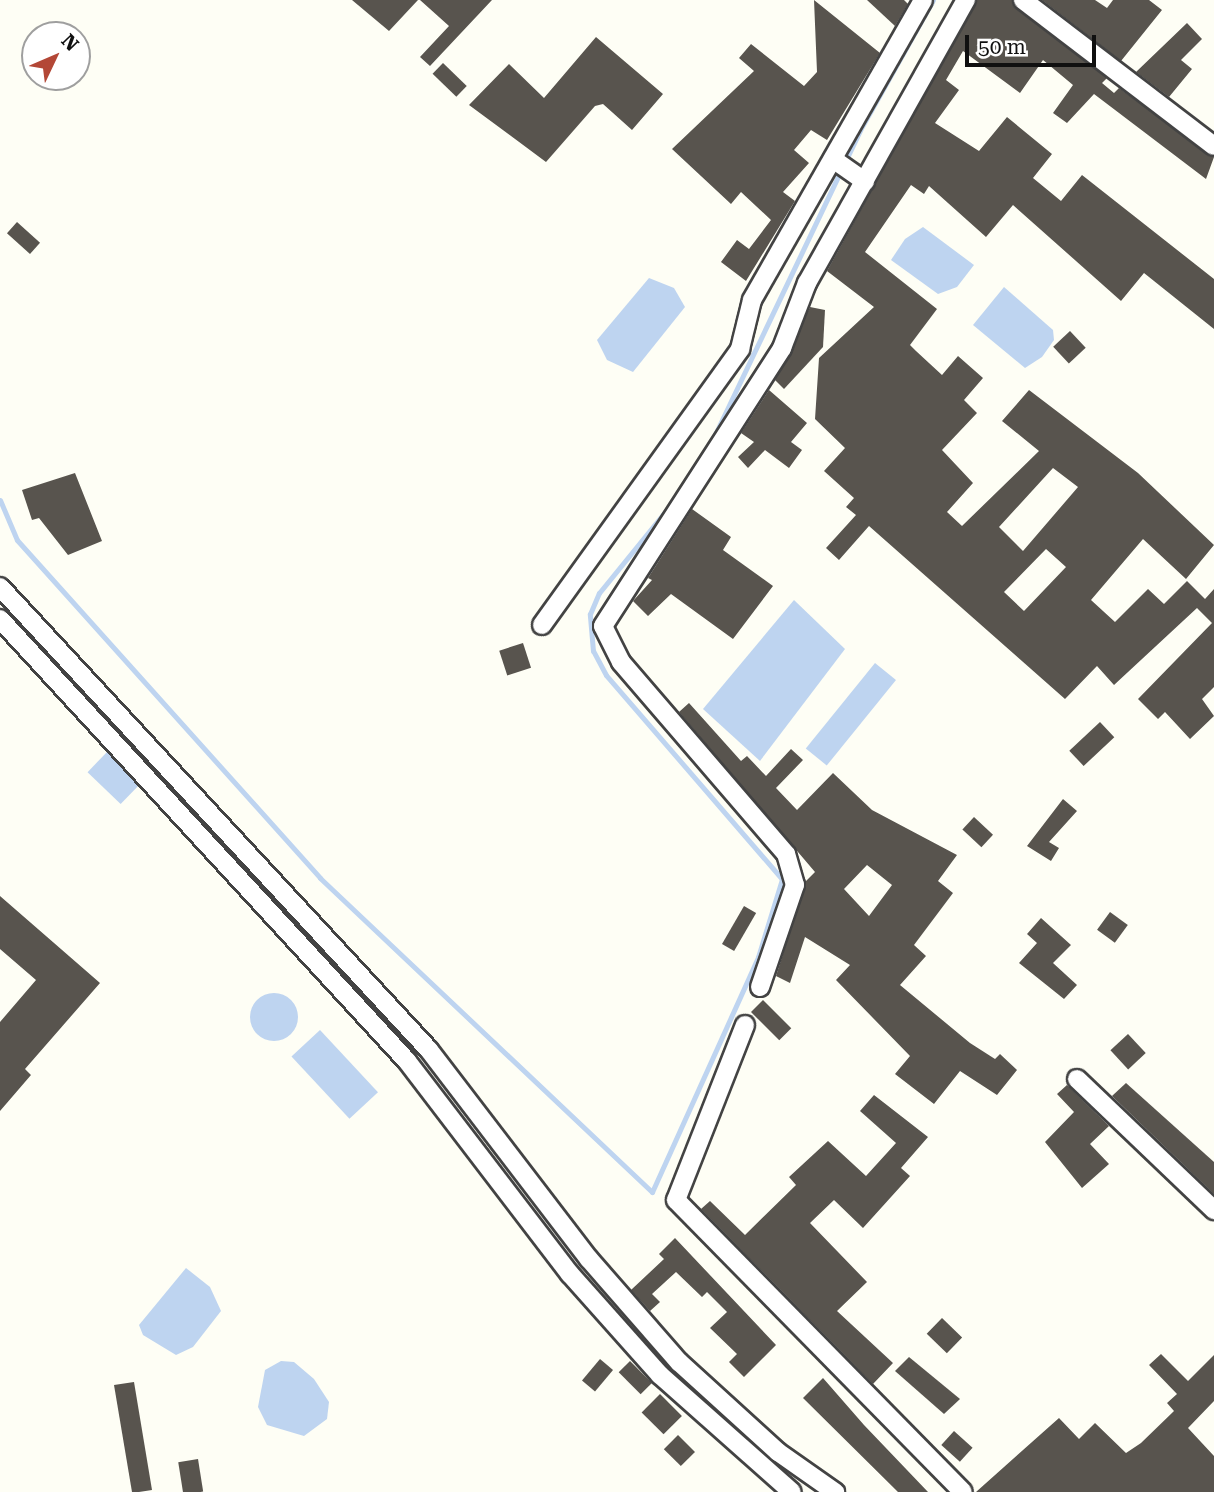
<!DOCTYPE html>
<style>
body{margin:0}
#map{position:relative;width:1214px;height:1492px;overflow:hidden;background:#fefef5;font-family:"Roboto Serif",serif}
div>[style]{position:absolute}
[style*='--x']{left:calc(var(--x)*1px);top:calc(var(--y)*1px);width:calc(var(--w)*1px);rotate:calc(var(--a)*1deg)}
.water>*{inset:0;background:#bed4f0;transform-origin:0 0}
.round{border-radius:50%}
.stream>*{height:5px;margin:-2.5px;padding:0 2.5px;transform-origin:2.5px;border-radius:2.5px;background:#bed4f0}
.building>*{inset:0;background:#58544e;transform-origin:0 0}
.roads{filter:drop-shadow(2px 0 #434343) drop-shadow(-2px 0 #434343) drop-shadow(0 2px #434343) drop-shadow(0 -2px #434343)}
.minor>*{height:18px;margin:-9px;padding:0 9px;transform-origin:9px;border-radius:9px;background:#fff}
span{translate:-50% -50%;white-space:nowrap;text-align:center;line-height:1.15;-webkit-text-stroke:7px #fff;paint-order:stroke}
.north{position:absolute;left:21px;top:21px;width:70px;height:70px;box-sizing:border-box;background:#fff;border:2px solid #9f9f9f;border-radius:50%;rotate:46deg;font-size:19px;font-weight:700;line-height:28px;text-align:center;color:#101010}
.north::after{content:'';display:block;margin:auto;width:24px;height:32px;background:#b34736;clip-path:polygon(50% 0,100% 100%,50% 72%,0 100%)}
.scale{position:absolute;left:965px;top:35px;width:131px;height:32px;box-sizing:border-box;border:4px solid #101010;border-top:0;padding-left:9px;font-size:21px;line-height:24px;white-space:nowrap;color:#101010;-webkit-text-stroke:5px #fff;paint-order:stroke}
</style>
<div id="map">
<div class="water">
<div style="clip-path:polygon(923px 227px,974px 265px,957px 287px,938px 294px,891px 260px,905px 239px)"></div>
<div style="clip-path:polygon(649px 278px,674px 288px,685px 307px,633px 372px,607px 360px,597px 340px)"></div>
<div style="clip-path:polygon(1004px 287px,1053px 330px,1054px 340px,1042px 357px,1025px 368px,973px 325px)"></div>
<div style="clip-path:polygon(794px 600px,845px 649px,760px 761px,703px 709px)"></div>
<div style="left:875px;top:663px;width:27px;height:110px;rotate:39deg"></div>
<div style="left:107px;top:752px;width:46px;height:28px;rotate:44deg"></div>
<div class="round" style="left:250px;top:993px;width:48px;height:48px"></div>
<div style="left:320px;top:1030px;width:85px;height:39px;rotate:47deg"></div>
<div style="clip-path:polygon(186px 1268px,210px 1287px,221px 1311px,193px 1347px,176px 1355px,143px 1335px,139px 1325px)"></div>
<div style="clip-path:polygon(281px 1361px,294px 1362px,314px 1379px,329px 1402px,327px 1419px,304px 1436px,267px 1425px,258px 1407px,265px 1370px)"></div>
</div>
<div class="stream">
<div style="--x:709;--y:447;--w:351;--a:-64.5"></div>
<div style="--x:860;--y:130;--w:149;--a:-60.7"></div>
<div style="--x:0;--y:500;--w:43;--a:67"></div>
<div style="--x:17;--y:540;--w:454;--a:48.1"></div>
<div style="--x:320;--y:878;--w:457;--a:43.4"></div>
<div style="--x:652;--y:1192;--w:258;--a:-65.7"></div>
<div style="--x:758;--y:957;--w:82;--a:-72.9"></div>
<div style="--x:782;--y:879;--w:269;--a:-130.8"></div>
<div style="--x:606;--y:675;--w:27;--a:-118"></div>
<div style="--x:593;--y:651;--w:37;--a:-95"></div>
<div style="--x:590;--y:614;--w:23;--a:-67"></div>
<div style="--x:599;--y:593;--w:117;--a:-50.9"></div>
</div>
<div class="building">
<div style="clip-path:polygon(352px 0,418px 0,389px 31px)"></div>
<div style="clip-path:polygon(420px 0,492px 0,430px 66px,420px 57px,449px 26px)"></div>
<div style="clip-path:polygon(814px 0,880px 53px,827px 140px,811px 130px,794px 150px,809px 163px,783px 192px,795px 201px,746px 281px,721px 262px,737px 240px,749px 249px,771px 220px,741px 192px,731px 204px,672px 149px,754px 71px,739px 58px,751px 44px,804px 86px,817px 72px)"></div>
<div style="clip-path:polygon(867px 0,904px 0,908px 4px,895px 26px)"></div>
<div style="clip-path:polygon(evenodd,977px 0,1012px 0,1107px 78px,1102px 83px,1114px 93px,1119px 88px,1214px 157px,1206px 179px,1094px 94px,1067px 123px,1053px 113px,1073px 85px,1043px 60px,1020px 93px,963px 51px,946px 80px,959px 90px,935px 123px,979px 151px,1007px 117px,1052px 154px,1033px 178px,1061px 201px,1082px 175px,1214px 279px,1214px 329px,1144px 273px,1121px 301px,1013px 205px,986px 237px,929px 186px,924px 194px,911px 185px,865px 252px,937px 309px,910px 345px,916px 351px,942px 375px,958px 356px,983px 378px,964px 400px,977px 413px,942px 450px,973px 483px,947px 512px,962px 526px,1039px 451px,1002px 421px,1029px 390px,1138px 473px,1214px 545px,1186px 579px,1143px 539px,1091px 600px,1115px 622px,1148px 589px,1164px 604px,1187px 581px,1205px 599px,1214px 589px,1214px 687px,1202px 699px,1214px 716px,1190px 739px,1165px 712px,1158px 719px,1138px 699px,1212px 623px,1197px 608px,1114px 685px,1097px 666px,1065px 699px,869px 526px,839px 560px,826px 548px,856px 515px,846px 507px,854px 498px,824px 471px,845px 448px,815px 419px,819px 358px,874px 307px,827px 271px,977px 0,1053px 468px,1078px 487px,1023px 551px,999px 527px,1053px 468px,977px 0,1046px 549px,1066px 567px,1024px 611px,1004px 592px,1046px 549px)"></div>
<div style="clip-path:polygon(1042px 0,1095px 0,1107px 8px,1113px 0,1149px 0,1162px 10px,1121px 61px)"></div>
<div style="clip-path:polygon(1187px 23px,1202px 39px,1181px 60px,1192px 69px,1169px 97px,1136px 72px)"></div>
<div style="clip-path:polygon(596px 37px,663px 94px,632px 130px,603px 104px,595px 106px,546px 162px,469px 105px,509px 64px,544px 98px)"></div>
<div style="left:443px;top:63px;width:33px;height:15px;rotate:44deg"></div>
<div style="left:17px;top:222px;width:31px;height:15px;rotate:42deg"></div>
<div style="clip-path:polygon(810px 307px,825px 310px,823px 347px,784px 389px,775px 380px)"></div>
<div style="left:1070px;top:331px;width:23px;height:23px;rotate:47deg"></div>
<div style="clip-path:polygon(769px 390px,807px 423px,791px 442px,802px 450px,789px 468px,765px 450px,748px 468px,738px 457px,754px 442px,741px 433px)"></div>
<div style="clip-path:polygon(75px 473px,102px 541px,68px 555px,39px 518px,32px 520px,22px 490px)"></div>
<div style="clip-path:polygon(692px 509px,731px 537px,723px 550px,773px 586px,733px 639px,671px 594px,648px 616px,633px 601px,652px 580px,648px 578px)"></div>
<div style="left:523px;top:643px;width:26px;height:25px;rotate:72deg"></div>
<div style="clip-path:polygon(evenodd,689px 703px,741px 761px,747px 756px,766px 776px,791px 749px,803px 760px,776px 788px,797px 810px,833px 773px,872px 810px,957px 855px,938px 881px,953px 893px,914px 945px,926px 956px,900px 985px,970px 1043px,995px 1059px,1000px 1054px,1017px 1070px,997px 1095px,960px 1071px,934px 1104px,895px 1074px,910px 1056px,836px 980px,850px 965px,805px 937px,790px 983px,776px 976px,806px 881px,815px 872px,679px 712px,689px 703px,867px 865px,892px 885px,869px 916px,844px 889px,867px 865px)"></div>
<div style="left:1100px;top:722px;width:21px;height:42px;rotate:47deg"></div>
<div style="clip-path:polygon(1063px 799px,1077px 811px,1049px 842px,1059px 848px,1051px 861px,1027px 846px)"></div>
<div style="left:974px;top:817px;width:26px;height:17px;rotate:43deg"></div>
<div style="clip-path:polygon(0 896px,100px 983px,25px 1069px,31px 1075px,0 1111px,0 1022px,36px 980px,0 949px)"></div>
<div style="left:744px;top:906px;width:14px;height:44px;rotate:30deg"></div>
<div style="left:1110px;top:912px;width:22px;height:22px;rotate:36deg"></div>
<div style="clip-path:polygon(1041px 918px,1071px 945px,1053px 963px,1077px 985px,1064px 999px,1019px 963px,1037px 943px,1027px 934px)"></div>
<div style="left:763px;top:1000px;width:40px;height:17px;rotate:45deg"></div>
<div style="left:1128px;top:1034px;width:26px;height:24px;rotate:47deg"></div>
<div style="clip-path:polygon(1126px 1083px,1214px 1162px,1214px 1194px,1112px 1096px)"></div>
<div style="clip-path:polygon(1067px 1085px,1109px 1126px,1090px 1144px,1109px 1164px,1082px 1188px,1045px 1142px,1074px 1112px,1057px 1094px)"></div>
<div style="clip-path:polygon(874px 1095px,928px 1137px,901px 1168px,910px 1176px,863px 1228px,834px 1200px,810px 1223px,867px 1282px,837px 1311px,893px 1363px,873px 1384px,701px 1209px,710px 1201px,745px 1235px,796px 1185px,789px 1177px,828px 1141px,866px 1176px,896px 1143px,860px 1111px)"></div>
<div style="clip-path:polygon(675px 1238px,776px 1345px,744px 1377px,729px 1362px,737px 1354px,710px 1328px,727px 1312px,707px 1292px,702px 1297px,676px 1272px,652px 1294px,660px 1302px,650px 1311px,631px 1290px,664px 1259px,659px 1254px)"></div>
<div style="left:942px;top:1318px;width:28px;height:22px;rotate:44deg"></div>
<div style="clip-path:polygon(1161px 1354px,1188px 1381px,1214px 1355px,1214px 1401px,1188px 1428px,1214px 1456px,1214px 1492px,976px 1492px,1059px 1418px,1079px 1439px,1095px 1423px,1126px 1453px,1141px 1443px,1174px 1411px,1167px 1403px,1177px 1394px,1149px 1365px)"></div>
<div style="clip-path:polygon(909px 1357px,960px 1399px,944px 1414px,895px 1371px)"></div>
<div style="left:600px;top:1359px;width:17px;height:28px;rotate:40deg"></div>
<div style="left:630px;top:1361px;width:31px;height:16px;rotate:45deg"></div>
<div style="clip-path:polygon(823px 1378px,864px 1425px,928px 1492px,898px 1492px,803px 1398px)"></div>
<div style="clip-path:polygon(134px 1382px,152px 1490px,139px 1492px,132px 1492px,114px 1385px)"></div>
<div style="left:660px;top:1394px;width:31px;height:26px;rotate:45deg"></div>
<div style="left:954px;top:1431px;width:25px;height:19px;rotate:42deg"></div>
<div style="left:678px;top:1435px;width:24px;height:20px;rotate:45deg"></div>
<div style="left:198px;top:1459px;width:33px;height:20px;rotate:81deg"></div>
</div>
<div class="roads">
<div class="minor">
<div style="--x:1023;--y:0;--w:240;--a:37.4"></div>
<div style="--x:833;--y:159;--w:39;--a:35"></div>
<div style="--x:0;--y:587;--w:631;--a:47.18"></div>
<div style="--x:429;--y:1050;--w:263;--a:52.6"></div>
<div style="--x:589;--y:1259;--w:137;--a:48.9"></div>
<div style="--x:679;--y:1362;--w:134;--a:42.3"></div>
<div style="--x:778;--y:1452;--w:70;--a:35.1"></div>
<div style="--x:0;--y:619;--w:601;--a:47.36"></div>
<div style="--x:407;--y:1061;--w:268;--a:52.6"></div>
<div style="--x:570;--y:1274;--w:135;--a:48.3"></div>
<div style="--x:660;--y:1375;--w:176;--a:41.6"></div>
<div style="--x:542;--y:625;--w:340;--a:-54.3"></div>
<div style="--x:740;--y:349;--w:50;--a:-76.2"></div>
<div style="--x:752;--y:300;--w:345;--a:-60.3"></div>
<div style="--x:760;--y:987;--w:108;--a:-71.1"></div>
<div style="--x:795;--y:885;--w:32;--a:-106"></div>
<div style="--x:786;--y:854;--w:253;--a:-130.7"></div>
<div style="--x:621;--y:662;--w:40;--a:-116.6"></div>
<div style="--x:603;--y:626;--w:331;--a:-57.2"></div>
<div style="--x:782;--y:348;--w:70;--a:-69"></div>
<div style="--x:807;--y:283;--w:325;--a:-60.7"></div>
<div style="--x:745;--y:1025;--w:188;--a:111.5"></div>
<div style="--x:676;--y:1200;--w:409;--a:45.5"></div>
<div style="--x:1077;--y:1079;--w:190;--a:43.7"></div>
</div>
</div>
<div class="north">N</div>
<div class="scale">50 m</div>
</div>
